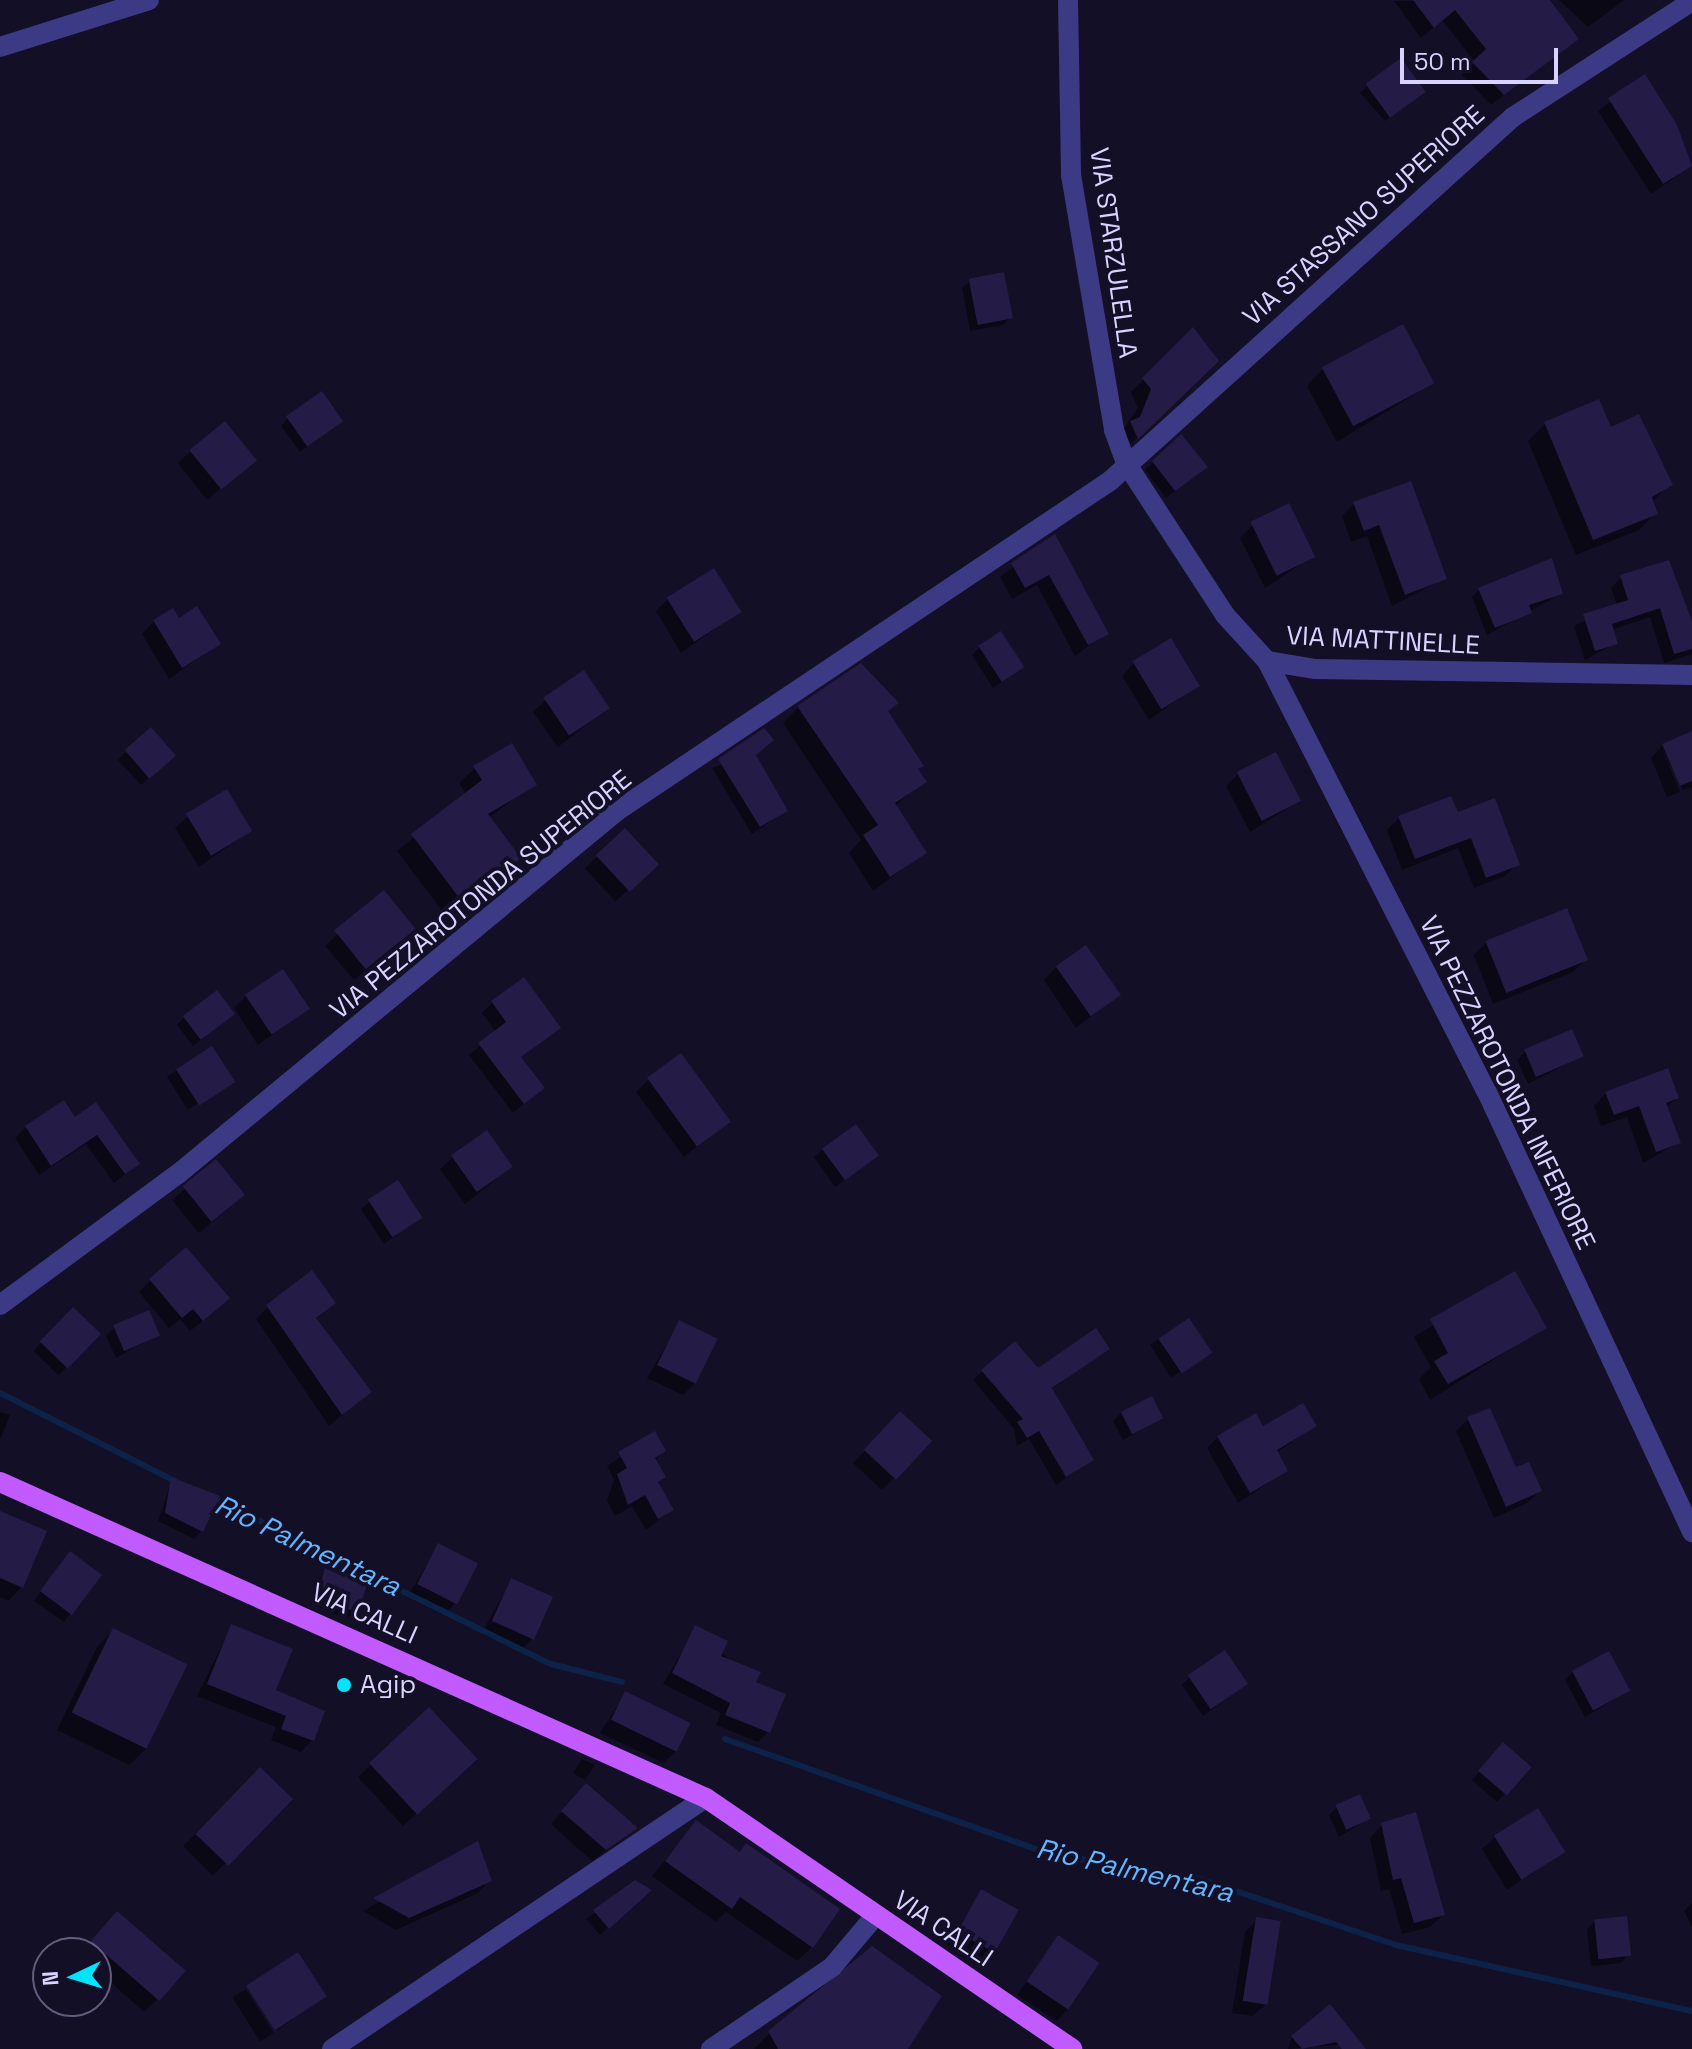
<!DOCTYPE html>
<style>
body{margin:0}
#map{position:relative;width:1692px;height:2049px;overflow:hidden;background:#130f26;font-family:"Space Grotesk",sans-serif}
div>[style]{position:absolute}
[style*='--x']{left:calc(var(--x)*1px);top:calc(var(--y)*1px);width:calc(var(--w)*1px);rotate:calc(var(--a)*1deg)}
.shadow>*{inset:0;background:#0007;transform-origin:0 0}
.stream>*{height:6px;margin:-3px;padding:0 3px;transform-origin:3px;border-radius:3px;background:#0c2248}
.building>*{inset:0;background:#241b47;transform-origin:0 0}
.minor>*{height:20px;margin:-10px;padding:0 10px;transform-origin:10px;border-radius:10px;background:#3d3a85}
.major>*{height:20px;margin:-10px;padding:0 10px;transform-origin:10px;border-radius:10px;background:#c25bff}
.dots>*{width:22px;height:22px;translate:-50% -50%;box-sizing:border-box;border:4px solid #130f26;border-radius:50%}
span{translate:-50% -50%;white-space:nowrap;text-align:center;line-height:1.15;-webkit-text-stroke:8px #130f26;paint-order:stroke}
.street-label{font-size:26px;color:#d9d4ff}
.poi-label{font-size:26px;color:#d9d4ff}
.left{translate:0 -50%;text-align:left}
.water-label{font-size:28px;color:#62b6ff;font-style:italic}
.north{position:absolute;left:32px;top:1937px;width:80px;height:80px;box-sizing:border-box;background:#130f26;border:2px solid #625e7d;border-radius:50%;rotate:266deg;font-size:22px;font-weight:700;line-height:32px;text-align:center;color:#d9d4ff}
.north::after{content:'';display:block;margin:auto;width:28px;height:36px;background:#00e5ff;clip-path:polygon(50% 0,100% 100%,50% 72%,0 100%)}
.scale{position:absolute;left:1400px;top:48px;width:158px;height:36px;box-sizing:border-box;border:4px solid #d9d4ff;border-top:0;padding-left:10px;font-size:24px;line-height:28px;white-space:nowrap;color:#d9d4ff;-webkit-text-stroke:6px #130f26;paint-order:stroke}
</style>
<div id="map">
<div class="shadow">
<div style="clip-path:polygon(1547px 0,1576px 39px,1491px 105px,1462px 75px,1475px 62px,1442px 20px,1421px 38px,1394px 1px)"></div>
<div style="clip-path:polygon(1559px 0,1624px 0,1588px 27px)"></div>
<div style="clip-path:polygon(1644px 76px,1690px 167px,1651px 194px,1598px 111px)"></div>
<div style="clip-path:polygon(1368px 85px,1415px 99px,1385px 121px,1360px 93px)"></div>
<div style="clip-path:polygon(970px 281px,1011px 317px,1003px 325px,970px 331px,962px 288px)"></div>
<div style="clip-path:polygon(1193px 330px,1216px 361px,1125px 449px,1119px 435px,1138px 408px,1131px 392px)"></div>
<div style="clip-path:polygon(1323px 369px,1433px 383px,1337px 442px,1307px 386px)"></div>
<div style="clip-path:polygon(288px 418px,341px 420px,300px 452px,281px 426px)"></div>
<div style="clip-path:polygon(1545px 424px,1610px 429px,1670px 484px,1652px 502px,1655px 513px,1639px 530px,1576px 555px,1528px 441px)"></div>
<div style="clip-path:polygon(191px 451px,254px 461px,207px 500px,178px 463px)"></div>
<div style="clip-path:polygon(1153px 462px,1205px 467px,1166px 498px,1145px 470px)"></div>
<div style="clip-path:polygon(1354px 504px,1445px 578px,1392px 606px,1367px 536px,1351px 542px,1342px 516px)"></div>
<div style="clip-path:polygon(1252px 526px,1312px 557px,1265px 588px,1240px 538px)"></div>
<div style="clip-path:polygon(1054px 537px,1106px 633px,1075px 656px,1037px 585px,1012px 599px,1000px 577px)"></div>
<div style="clip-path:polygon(1622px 577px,1692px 623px,1692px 654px,1664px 663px,1650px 617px,1611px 630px,1616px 643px,1585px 660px,1574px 626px,1617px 605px,1611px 588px)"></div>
<div style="clip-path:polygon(1480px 589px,1561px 594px,1487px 635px,1472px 597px)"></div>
<div style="clip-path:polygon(668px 599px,739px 612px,681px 653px,656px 611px)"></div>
<div style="clip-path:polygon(178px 620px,218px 644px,169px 679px,142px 634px,154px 621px)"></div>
<div style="clip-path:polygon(980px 647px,1021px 667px,993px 688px,972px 655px)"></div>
<div style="clip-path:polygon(1134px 663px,1198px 685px,1149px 720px,1122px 676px)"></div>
<div style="clip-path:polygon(546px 700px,607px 708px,558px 747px,533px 712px)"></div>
<div style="clip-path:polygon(896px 703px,886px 713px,924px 781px,894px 807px,924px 853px,873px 891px,849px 853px,861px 840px,783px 723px,798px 708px)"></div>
<div style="clip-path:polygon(1692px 734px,1692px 787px,1683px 790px,1662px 748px,1680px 792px,1667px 797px,1651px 758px,1663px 745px)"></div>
<div style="clip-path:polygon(126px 752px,165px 763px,141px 785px,118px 760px)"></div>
<div style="clip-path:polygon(754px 755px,786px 811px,752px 834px,712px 768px)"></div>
<div style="clip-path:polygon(475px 768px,534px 784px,488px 818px,519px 858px,447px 917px,397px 851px,466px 794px,459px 783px)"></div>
<div style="clip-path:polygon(1238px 774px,1299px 801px,1250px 832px,1226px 786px)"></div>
<div style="clip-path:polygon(1456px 815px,1517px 864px,1505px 876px,1474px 888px,1458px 848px,1402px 870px,1387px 830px,1399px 818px)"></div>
<div style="clip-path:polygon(188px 816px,250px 831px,199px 867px,175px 828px)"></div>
<div style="left:625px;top:831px;width:45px;height:55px;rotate:47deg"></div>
<div style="clip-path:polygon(384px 893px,401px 941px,354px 980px,325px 946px)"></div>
<div style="clip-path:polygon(1486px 943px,1586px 959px,1573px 972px,1493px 1004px,1474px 955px)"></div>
<div style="clip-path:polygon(1056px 967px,1118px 995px,1076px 1028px,1044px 980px)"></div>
<div style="clip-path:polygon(246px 996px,307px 1009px,258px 1045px,234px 1008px)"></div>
<div style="clip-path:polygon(493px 1002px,558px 1028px,519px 1059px,542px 1088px,513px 1113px,469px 1055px,496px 1032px,482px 1013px)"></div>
<div style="clip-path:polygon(233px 1014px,193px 1046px,177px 1025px,184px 1017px)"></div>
<div style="left:211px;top:1049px;width:39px;height:52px;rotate:58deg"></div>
<div style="clip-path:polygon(1525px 1052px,1582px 1056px,1528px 1084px,1517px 1060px)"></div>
<div style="clip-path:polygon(648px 1080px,728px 1121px,684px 1157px,636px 1092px)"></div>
<div style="clip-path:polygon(1606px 1093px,1677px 1098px,1666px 1108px,1678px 1143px,1643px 1163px,1627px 1117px,1601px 1126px,1594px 1106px)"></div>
<div style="clip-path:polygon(96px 1105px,137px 1164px,114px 1183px,86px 1144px,39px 1175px,15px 1138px,26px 1127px,75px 1120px)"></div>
<div style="clip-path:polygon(822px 1150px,876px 1156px,835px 1187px,814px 1157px)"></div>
<div style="clip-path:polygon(453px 1157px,511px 1167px,465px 1204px,440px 1169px)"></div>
<div style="clip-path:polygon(216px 1162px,230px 1207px,199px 1233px,172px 1200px)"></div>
<div style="clip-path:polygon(369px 1202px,420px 1217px,384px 1244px,361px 1209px)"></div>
<div style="clip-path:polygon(1514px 1273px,1545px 1327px,1430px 1400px,1419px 1379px,1431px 1367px,1414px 1337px)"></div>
<div style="clip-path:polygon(151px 1280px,215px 1311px,190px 1331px,180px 1319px,169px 1328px,139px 1292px)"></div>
<div style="clip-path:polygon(334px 1302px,315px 1320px,370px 1391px,329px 1426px,256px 1319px,268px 1307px)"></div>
<div style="left:73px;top:1310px;width:35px;height:57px;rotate:44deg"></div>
<div style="left:1189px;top:1320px;width:39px;height:46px;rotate:58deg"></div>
<div style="clip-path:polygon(680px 1322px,696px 1382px,683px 1395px,647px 1378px)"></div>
<div style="clip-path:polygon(114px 1328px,157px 1335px,116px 1358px,106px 1336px)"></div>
<div style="clip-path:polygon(1107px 1348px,1051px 1390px,1092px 1460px,1056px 1485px,1029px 1439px,1017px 1446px,1014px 1429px,973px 1380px,983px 1371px,1037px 1371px)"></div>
<div style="clip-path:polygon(0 1412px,10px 1415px,0 1440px)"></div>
<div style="clip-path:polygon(1121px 1413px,1161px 1418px,1123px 1440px,1113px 1421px)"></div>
<div style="clip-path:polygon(1469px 1419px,1540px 1491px,1527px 1503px,1494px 1518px,1456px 1431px)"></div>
<div style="clip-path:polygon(888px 1426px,894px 1478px,882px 1490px,853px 1463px)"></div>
<div style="clip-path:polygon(1314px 1426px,1276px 1453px,1286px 1471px,1238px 1503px,1207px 1448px,1218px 1437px)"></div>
<div style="clip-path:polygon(654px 1434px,664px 1451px,654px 1461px,663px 1477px,657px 1483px,672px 1509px,646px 1530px,632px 1506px,615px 1516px,607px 1500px,614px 1480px,607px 1466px)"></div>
<div style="clip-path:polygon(172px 1480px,201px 1531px,194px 1539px,158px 1521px)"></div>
<div style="clip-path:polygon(0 1512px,22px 1587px,8px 1601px,0 1597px)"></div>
<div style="clip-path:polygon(439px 1545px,456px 1603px,443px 1615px,407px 1597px)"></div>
<div style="clip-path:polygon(329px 1559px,355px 1611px,347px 1619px,310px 1603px)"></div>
<div style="clip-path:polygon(62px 1562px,99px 1575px,64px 1622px,34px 1601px)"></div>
<div style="clip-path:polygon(511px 1581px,532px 1639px,520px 1651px,481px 1634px)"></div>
<div style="clip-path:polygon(231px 1627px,312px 1740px,301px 1752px,271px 1740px,276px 1727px,197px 1696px)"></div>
<div style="clip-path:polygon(696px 1628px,754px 1683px,768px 1732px,758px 1742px,716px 1725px,721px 1713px,663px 1684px)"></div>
<div style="clip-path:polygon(114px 1630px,146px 1749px,129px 1765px,57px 1730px,97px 1647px)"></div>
<div style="clip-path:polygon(1573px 1672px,1628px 1691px,1585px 1717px,1565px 1680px)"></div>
<div style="clip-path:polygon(1189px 1678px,1246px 1684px,1203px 1716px,1182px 1685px)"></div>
<div style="clip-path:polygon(625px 1694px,676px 1751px,664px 1763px,600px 1733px)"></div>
<div style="clip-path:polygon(429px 1710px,462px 1772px,403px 1826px,358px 1777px)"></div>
<div style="clip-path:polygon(1496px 1752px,1529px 1767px,1497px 1802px,1472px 1780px)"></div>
<div style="clip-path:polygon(582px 1759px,595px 1765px,585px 1780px,573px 1773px)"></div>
<div style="left:260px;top:1769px;width:42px;height:109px;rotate:45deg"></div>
<div style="clip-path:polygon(574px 1798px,635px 1828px,592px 1861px,551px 1824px)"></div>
<div style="clip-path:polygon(1337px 1807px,1368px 1819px,1339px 1837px,1329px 1815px)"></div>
<div style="clip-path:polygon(696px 1823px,739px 1854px,812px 1947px,797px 1961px,726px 1912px,716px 1922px,652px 1876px)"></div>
<div style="clip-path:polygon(1382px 1825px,1443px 1915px,1430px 1927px,1402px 1934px,1389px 1889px,1381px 1891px,1370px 1838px)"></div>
<div style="clip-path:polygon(1495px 1837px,1563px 1852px,1507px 1890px,1482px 1849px)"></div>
<div style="clip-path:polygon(477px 1844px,490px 1880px,478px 1893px,396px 1930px,363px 1911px)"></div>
<div style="clip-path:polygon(636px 1882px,642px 1897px,600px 1935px,586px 1919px)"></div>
<div style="clip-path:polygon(982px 1892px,994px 1951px,982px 1964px,947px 1945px)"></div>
<div style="clip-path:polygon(1692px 1903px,1692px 1927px,1684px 1911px)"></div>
<div style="clip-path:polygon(1257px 1920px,1266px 2004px,1253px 2016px,1232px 2013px,1245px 1932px)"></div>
<div style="clip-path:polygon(1595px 1921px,1629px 1955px,1621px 1963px,1591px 1966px,1587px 1929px)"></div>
<div style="clip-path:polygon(105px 1926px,157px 2000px,144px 2012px,96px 1969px,96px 1953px,81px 1953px)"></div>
<div style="clip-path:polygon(1058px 1938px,1069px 2008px,1057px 2021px,1017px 1995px)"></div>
<div style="clip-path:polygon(249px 1987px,324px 1996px,278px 2030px)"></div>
<div style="left:246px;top:1989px;width:52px;height:16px;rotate:58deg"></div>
<div style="clip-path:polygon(770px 2033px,905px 2049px,754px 2049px)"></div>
<div style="clip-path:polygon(1292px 2037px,1359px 2043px,1288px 2049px)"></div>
</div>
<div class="stream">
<div style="--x:0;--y:1393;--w:196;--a:26.7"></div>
<div style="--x:211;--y:1497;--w:379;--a:26.2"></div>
<div style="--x:551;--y:1664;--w:73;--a:14.2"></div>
<div style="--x:725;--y:1739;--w:344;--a:19.5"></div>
<div style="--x:1049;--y:1854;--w:153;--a:9.4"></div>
<div style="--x:1200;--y:1879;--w:207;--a:18.6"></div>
<div style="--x:1396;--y:1945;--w:303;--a:12.6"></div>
</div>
<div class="building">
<div style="clip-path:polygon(1413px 0,1550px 0,1579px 39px,1504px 95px,1472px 62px,1486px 49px,1455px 10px,1434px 28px)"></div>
<div style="left:1401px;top:58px;width:42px;height:44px;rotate:54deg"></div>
<div style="clip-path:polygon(1645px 74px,1677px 125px,1692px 166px,1663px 184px,1608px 98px)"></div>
<div style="left:1004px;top:272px;width:47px;height:36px;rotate:79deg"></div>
<div style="left:1403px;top:324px;width:67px;height:92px;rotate:62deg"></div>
<div style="clip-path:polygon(1193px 327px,1219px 361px,1138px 439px,1130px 421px,1140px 417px,1151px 389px,1142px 378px)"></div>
<div style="left:322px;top:391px;width:37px;height:44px;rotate:55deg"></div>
<div style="clip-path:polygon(1599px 399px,1611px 427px,1639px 414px,1673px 485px,1652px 497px,1658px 514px,1593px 540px,1544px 422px)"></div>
<div style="left:225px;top:421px;width:51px;height:46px;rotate:51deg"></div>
<div style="clip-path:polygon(1181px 434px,1208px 467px,1175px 491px,1152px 461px)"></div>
<div style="clip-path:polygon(1411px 481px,1447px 579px,1405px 595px,1379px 525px,1364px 531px,1353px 502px)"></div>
<div style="left:1289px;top:503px;width:60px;height:43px;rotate:64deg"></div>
<div style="clip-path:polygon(1055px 534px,1109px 634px,1088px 645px,1049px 575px,1025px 588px,1011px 563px)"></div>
<div style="clip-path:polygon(1552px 558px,1563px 594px,1529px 605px,1532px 613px,1495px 628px,1478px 588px)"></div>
<div style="clip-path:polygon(1669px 560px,1692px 621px,1692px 649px,1674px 654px,1660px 608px,1612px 624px,1618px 644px,1595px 651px,1583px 614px,1628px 600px,1620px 575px)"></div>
<div style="left:714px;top:568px;width:52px;height:56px;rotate:58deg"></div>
<div style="clip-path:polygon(197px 606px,221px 644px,182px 668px,153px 620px,173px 608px,179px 618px)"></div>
<div style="left:1001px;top:631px;width:43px;height:27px;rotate:57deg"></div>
<div style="left:1171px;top:638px;width:56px;height:45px;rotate:59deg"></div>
<div style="clip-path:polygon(861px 663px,899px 703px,888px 711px,924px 766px,918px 769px,927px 782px,895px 803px,927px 853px,890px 877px,863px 835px,878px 825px,797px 706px)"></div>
<div style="left:584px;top:670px;width:46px;height:49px;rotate:56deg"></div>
<div style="left:151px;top:727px;width:38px;height:35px;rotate:49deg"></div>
<div style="clip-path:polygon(764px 728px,774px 740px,756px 755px,788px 811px,760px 827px,718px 759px)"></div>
<div style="clip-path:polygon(1692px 731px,1692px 781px,1680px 786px,1662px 744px)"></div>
<div style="clip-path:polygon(512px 743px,537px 785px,488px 814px,521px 858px,463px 903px,411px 834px,482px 780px,473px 766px)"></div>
<div style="left:1276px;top:752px;width:55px;height:44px;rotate:63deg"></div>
<div style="left:227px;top:789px;width:49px;height:48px;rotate:59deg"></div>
<div style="clip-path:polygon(1451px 796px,1458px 812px,1495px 798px,1520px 865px,1486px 878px,1471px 838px,1415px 859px,1398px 816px)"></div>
<div style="left:625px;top:828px;width:50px;height:40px;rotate:47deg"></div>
<div style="left:384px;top:890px;width:50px;height:64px;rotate:51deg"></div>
<div style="left:1567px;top:908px;width:56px;height:88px;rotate:68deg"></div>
<div style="left:1086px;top:945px;width:61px;height:37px;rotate:55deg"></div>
<div style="left:283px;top:969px;width:48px;height:46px;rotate:56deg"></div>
<div style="clip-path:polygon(524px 977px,561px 1028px,521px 1057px,545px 1088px,524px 1104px,478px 1043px,506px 1022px,491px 1001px)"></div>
<div style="left:217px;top:990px;width:30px;height:43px;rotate:53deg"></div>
<div style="left:1572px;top:1029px;width:30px;height:52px;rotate:67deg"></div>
<div style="left:212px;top:1046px;width:43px;height:43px;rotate:57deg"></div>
<div style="left:681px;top:1053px;width:85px;height:42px;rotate:54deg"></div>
<div style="clip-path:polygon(1668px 1068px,1679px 1098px,1666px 1103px,1681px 1143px,1656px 1152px,1639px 1106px,1614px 1115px,1605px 1092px)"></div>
<div style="clip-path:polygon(64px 1100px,75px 1117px,96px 1102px,140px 1164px,125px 1174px,97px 1135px,51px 1166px,25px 1126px)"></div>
<div style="left:856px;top:1124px;width:39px;height:42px;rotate:54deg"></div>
<div style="left:487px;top:1130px;width:45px;height:44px;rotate:55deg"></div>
<div style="left:216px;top:1159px;width:46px;height:43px;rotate:51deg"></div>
<div style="left:398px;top:1180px;width:45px;height:36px;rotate:57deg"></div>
<div style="clip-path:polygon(186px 1247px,230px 1298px,203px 1321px,193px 1309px,182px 1318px,149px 1279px)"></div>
<div style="clip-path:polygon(312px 1270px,336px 1303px,316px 1318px,372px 1392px,342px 1415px,266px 1305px)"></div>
<div style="clip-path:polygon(1515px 1271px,1547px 1328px,1448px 1384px,1434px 1361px,1448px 1353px,1430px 1319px)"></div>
<div style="left:73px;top:1307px;width:39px;height:48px;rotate:44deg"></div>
<div style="left:149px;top:1310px;width:28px;height:39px;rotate:67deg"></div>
<div style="left:1189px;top:1318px;width:42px;height:37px;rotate:56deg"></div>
<div style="left:679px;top:1320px;width:43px;height:50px;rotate:26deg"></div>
<div style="clip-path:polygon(1096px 1328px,1110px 1349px,1052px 1388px,1094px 1460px,1066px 1477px,1039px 1431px,1027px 1438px,1017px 1422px,1023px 1419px,981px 1370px,1015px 1341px,1038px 1368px)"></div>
<div style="left:1152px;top:1396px;width:25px;height:35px;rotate:63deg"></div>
<div style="clip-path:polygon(1303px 1403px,1317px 1426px,1277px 1450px,1288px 1471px,1250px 1493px,1217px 1436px,1256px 1413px,1263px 1426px)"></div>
<div style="clip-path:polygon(1490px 1408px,1516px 1467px,1529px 1462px,1542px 1491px,1506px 1507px,1467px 1417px)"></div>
<div style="left:900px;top:1411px;width:44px;height:53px;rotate:43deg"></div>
<div style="clip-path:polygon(655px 1431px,666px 1451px,655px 1458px,666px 1477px,658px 1482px,674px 1510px,658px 1519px,645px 1495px,628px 1505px,617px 1474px,627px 1468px,618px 1452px)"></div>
<div style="clip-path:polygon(171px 1477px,220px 1496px,203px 1532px,165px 1513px)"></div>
<div style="clip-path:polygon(0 1511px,47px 1531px,23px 1588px,0 1578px)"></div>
<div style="left:438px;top:1543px;width:45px;height:46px;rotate:27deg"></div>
<div style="left:70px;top:1551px;width:40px;height:50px;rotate:37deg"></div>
<div style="clip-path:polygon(328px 1557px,370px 1577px,357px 1613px,317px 1595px)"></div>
<div style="left:511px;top:1578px;width:46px;height:47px;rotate:24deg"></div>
<div style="clip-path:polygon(231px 1624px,293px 1649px,276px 1690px,325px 1711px,314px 1741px,281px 1729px,286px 1716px,207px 1684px)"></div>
<div style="clip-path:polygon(695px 1625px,728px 1641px,721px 1656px,761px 1672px,756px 1682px,786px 1694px,770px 1733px,725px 1715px,730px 1703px,672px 1673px)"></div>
<div style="left:113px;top:1628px;width:83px;height:94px;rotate:26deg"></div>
<div style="left:1225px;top:1650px;width:41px;height:45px;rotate:56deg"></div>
<div style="left:1609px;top:1651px;width:45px;height:42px;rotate:62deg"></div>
<div style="left:625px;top:1691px;width:73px;height:32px;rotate:26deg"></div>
<div style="left:429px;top:1707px;width:71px;height:82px;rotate:47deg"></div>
<div style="left:1503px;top:1742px;width:38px;height:38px;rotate:41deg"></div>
<div style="left:260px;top:1767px;width:46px;height:93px;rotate:44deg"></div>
<div style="clip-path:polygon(586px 1783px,638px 1828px,606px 1850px,561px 1811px)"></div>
<div style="left:1360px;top:1794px;width:27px;height:27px;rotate:66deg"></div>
<div style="left:1538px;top:1808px;width:52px;height:52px;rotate:58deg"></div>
<div style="clip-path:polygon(1416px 1812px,1445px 1915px,1414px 1923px,1401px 1878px,1393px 1880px,1381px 1823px)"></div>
<div style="clip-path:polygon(696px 1820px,740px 1852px,746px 1843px,840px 1909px,813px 1948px,740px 1897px,732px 1909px,665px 1861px)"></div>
<div style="clip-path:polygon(478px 1841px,492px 1881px,409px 1918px,373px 1898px)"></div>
<div style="clip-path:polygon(635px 1880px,652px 1890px,609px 1929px,593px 1910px)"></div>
<div style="left:981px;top:1889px;width:43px;height:49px;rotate:29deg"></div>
<div style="left:117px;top:1911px;width:91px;height:40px;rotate:41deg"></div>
<div style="left:1627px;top:1916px;width:40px;height:33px;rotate:84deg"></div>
<div style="left:1256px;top:1917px;width:25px;height:85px;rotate:9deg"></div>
<div style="left:1058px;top:1935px;width:50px;height:56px;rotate:34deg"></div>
<div style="clip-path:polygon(872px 1946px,942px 1996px,908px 2049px,778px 2049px,768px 2031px)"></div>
<div style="left:298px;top:1952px;width:53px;height:62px;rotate:57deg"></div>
<div style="clip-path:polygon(1330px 2004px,1366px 2049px,1342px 2049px,1336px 2042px,1302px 2049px,1291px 2036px)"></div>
</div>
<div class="minor">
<div style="--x:1068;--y:0;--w:175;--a:89"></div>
<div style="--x:1071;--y:175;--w:259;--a:80.4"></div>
<div style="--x:1114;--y:430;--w:35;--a:70"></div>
<div style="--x:1126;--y:463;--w:181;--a:56.9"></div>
<div style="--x:1225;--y:615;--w:62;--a:47.6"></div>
<div style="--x:1267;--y:661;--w:49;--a:9.5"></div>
<div style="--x:1315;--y:669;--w:377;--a:0.9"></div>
<div style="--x:0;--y:47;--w:156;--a:-17.5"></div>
<div style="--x:1267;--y:661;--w:482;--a:63"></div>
<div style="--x:1486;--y:1090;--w:488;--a:65"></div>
<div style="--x:0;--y:1305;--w:221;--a:-36.4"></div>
<div style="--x:178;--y:1174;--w:570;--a:-39.59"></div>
<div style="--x:617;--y:811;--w:593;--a:-33.8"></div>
<div style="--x:1110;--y:481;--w:543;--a:-42.09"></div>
<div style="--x:1513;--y:117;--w:213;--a:-32.9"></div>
<div style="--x:332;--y:2049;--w:450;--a:-33.9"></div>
<div style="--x:711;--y:2049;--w:146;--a:-34.1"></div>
<div style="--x:832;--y:1967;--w:68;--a:-49.8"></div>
</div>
<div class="major">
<div style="--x:0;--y:1482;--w:773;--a:24.11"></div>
<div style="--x:706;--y:1798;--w:444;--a:34.4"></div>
</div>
<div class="dots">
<div style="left:344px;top:1685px;background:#00e5ff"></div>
</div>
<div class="street-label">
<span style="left:1364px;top:216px;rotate:-42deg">VIA STASSANO SUPERIORE</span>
<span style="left:1113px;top:253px;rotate:82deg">VIA STARZULELLA</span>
<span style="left:1383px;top:641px;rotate:3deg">VIA MATTINELLE</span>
<span style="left:481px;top:895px;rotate:-39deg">VIA PEZZAROTONDA SUPERIORE</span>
<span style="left:1507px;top:1083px;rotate:64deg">VIA PEZZAROTONDA INFERIORE</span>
<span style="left:364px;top:1614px;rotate:24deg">VIA CALLI</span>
<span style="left:943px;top:1929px;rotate:34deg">VIA CALLI</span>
</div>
<div class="poi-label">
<span class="left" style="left:360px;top:1685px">Agip</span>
</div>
<div class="water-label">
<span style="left:308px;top:1545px;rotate:25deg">Rio Palmentara</span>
<span style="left:1135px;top:1870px;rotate:13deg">Rio Palmentara</span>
</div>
<div class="north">N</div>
<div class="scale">50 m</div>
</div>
